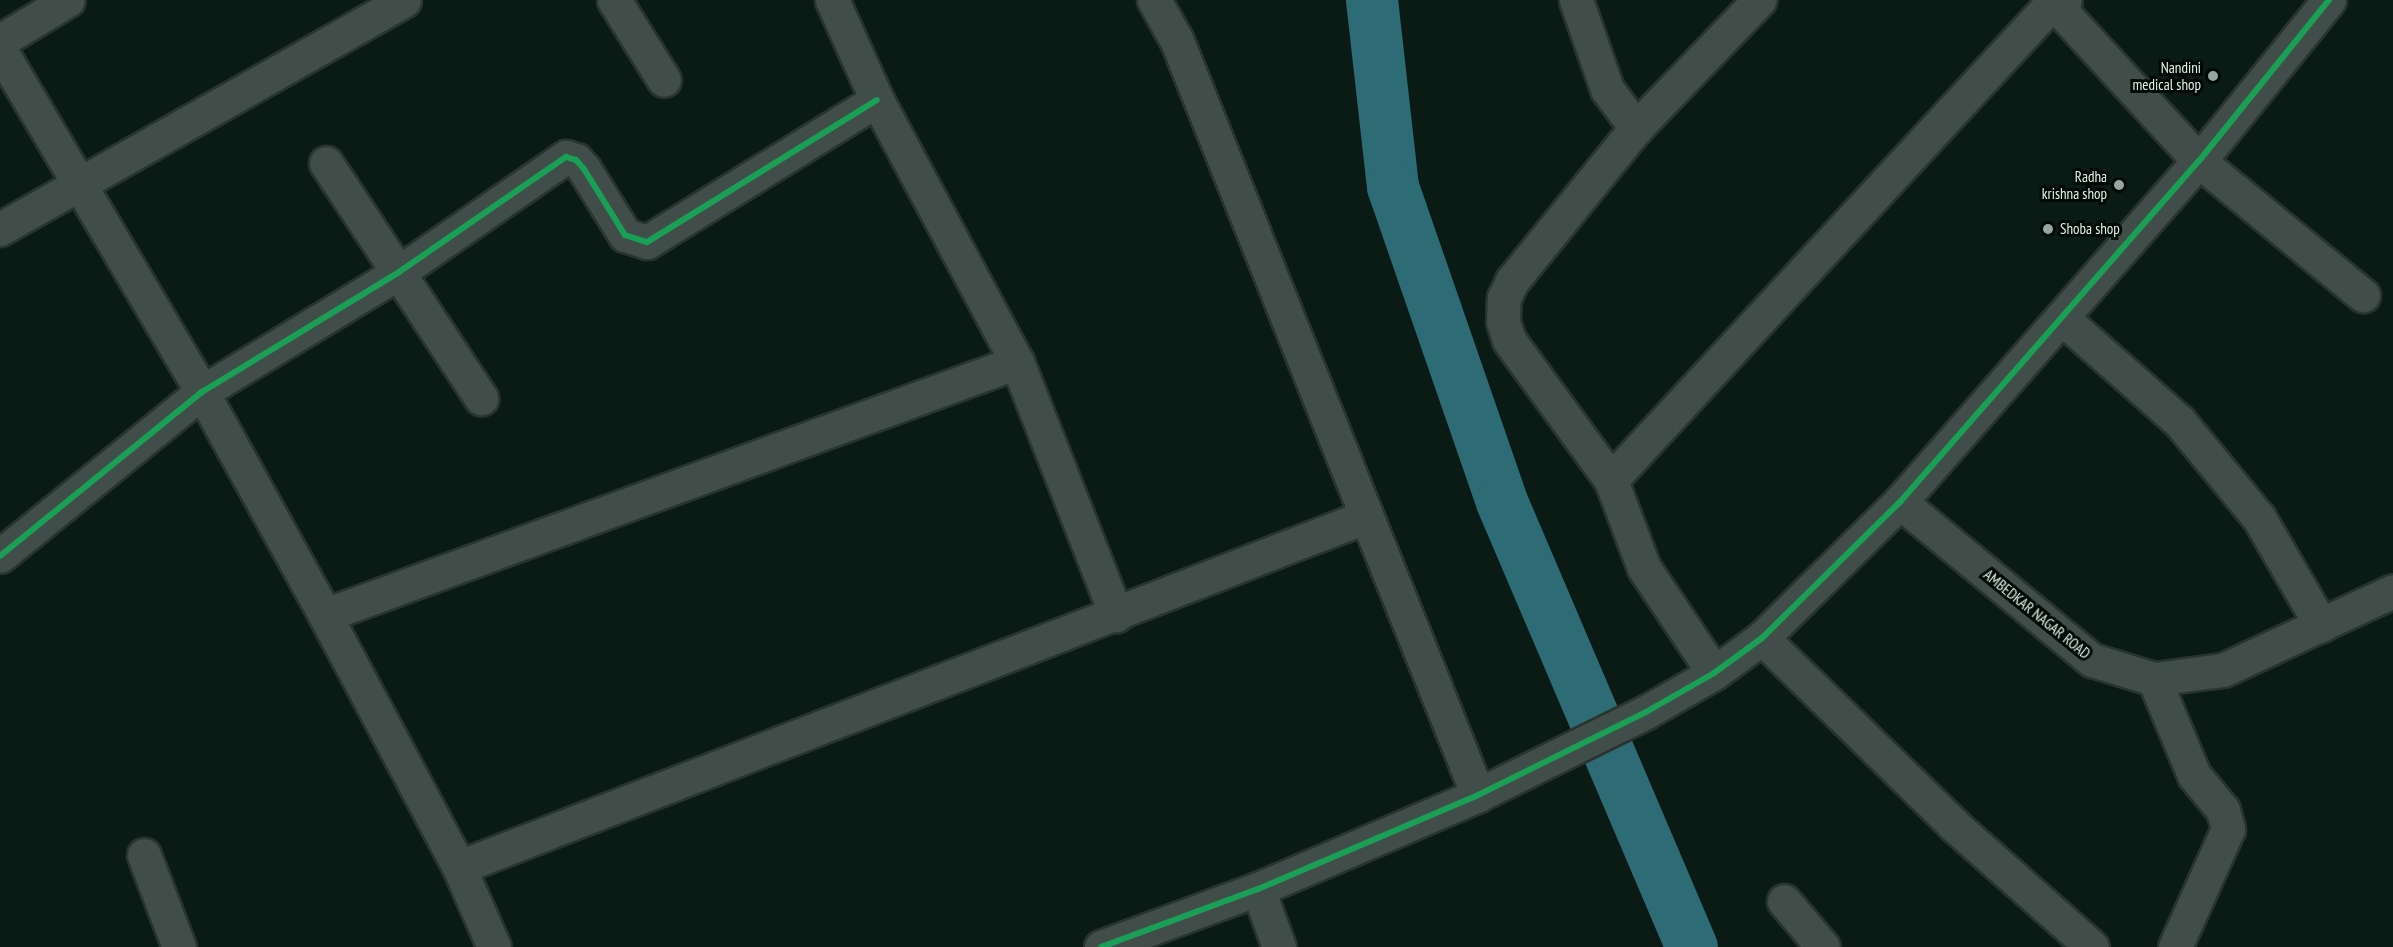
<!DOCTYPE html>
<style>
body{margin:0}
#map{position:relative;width:2393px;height:947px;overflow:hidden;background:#0a1b15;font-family:"PT Sans Narrow",sans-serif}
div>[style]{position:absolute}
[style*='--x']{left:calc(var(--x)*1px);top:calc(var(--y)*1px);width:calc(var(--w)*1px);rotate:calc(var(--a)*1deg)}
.canal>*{height:52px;margin:-26px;padding:0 26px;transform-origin:26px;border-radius:26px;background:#2d6b75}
.roads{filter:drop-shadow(2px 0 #29342f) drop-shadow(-2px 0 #29342f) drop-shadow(0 2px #29342f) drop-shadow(0 -2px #29342f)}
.minor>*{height:33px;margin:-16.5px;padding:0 16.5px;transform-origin:16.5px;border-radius:16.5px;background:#414d48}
.cycleway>*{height:6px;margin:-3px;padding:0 3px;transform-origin:3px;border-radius:3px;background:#1a9f57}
.dots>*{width:16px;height:16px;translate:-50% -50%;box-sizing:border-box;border:3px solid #010905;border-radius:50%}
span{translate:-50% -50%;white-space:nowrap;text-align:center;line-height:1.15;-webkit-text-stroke:6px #010905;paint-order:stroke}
.poi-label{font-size:15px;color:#e0f2e9}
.right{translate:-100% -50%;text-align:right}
.left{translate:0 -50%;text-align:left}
.street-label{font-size:15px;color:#e0f2e9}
</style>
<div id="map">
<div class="canal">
<div style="--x:1372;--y:0;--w:188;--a:83.6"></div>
<div style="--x:1393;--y:187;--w:333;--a:70.9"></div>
<div style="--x:1502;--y:502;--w:484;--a:66.9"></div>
</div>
<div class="roads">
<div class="minor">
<div style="--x:614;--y:0;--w:94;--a:58"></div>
<div style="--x:832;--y:0;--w:110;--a:65.8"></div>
<div style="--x:877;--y:100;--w:297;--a:61.9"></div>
<div style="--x:1017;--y:362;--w:272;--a:68.6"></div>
<div style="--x:1154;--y:0;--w:47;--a:60.7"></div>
<div style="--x:1177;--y:41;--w:812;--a:68.24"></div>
<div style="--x:1576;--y:0;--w:94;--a:70.8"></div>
<div style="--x:1607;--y:89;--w:49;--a:53.4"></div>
<div style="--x:2051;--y:0;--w:219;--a:47.4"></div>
<div style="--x:2199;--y:161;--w:212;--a:39.3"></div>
<div style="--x:0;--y:41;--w:79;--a:-31.1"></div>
<div style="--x:0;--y:50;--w:397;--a:59.4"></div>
<div style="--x:202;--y:392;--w:255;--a:61.1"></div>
<div style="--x:325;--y:615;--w:285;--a:62"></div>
<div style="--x:459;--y:867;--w:87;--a:66.4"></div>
<div style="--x:326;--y:163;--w:282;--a:56.6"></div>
<div style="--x:0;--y:229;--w:464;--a:-29.5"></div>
<div style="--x:2062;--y:318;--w:156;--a:41.4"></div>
<div style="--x:2179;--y:421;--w:126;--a:50.5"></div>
<div style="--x:2259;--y:518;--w:124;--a:59.9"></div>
<div style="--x:1611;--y:480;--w:651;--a:-47.24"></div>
<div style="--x:2053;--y:2;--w:12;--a:-9"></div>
<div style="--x:1900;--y:502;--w:249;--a:39.5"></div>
<div style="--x:2092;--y:660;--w:65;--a:17"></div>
<div style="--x:2154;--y:679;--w:70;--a:-7.4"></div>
<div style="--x:2223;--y:670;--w:187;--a:-24.9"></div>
<div style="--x:0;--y:556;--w:260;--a:-39.1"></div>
<div style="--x:202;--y:392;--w:231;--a:-31.3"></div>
<div style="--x:399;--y:272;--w:203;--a:-34.6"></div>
<div style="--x:566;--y:157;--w:10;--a:17"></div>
<div style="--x:576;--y:160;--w:12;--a:48"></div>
<div style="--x:584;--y:169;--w:78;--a:58.2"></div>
<div style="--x:625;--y:235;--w:23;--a:18"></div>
<div style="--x:647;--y:242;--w:270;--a:-31.7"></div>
<div style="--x:325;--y:615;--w:737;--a:-20.08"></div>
<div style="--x:1762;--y:638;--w:268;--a:44.2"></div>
<div style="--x:1954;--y:825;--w:184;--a:41.5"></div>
<div style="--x:1714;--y:673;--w:126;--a:-123.7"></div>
<div style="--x:1644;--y:568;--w:94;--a:-110.6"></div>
<div style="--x:1611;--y:480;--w:173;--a:-126.1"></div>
<div style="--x:1509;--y:340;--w:20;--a:-108"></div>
<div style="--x:1503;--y:321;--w:23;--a:-88"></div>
<div style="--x:1504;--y:298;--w:19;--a:-65"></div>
<div style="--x:1512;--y:281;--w:197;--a:-51"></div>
<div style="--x:1636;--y:128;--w:178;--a:-46.1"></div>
<div style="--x:2154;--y:679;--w:104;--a:67.4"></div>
<div style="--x:2194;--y:775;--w:45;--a:50.4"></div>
<div style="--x:2223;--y:810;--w:20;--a:75"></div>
<div style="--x:2228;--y:829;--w:129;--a:114.2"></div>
<div style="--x:144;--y:855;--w:98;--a:69.2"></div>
<div style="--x:459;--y:867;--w:973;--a:-21.13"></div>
<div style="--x:1258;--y:889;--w:62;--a:70.1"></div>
<div style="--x:1784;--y:901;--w:60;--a:49.7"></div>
<div style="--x:1101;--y:947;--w:167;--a:-20.3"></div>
<div style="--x:1258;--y:889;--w:239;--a:-23.1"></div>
<div style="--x:1478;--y:795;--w:187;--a:-26.3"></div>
<div style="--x:1646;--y:712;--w:78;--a:-29.8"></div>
<div style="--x:1714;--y:673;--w:59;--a:-36.1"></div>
<div style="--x:1762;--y:638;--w:194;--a:-44.6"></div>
<div style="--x:1900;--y:502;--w:454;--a:-48.8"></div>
<div style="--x:2199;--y:161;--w:207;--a:-51.1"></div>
</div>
</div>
<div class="cycleway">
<div style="--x:0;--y:556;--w:260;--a:-39.1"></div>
<div style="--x:202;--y:392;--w:231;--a:-31.3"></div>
<div style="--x:399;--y:272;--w:203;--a:-34.6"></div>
<div style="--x:566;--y:157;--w:10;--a:17"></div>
<div style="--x:576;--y:160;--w:12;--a:48"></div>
<div style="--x:584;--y:169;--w:78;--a:58.2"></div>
<div style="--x:625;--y:235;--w:23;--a:18"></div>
<div style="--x:647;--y:242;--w:270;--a:-31.7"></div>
<div style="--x:1101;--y:947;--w:167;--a:-20.3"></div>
<div style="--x:1258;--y:889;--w:239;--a:-23.1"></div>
<div style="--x:1478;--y:795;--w:187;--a:-26.3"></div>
<div style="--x:1646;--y:712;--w:78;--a:-29.8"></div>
<div style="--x:1714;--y:673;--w:59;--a:-36.1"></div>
<div style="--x:1762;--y:638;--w:194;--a:-44.6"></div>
<div style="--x:1900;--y:502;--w:454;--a:-48.8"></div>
<div style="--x:2199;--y:161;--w:207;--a:-51.1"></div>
</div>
<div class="dots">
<div style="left:2213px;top:76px;background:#95a79f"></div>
<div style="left:2119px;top:185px;background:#95a79f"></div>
<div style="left:2048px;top:229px;background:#95a79f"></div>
</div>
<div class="poi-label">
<span class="right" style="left:2201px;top:76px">Nandini<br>medical shop</span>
<span class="right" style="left:2107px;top:185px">Radha<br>krishna shop</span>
<span class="left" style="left:2060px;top:229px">Shoba shop</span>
</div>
<div class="street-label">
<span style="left:2037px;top:614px;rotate:39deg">AMBEDKAR NAGAR ROAD</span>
</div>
</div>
